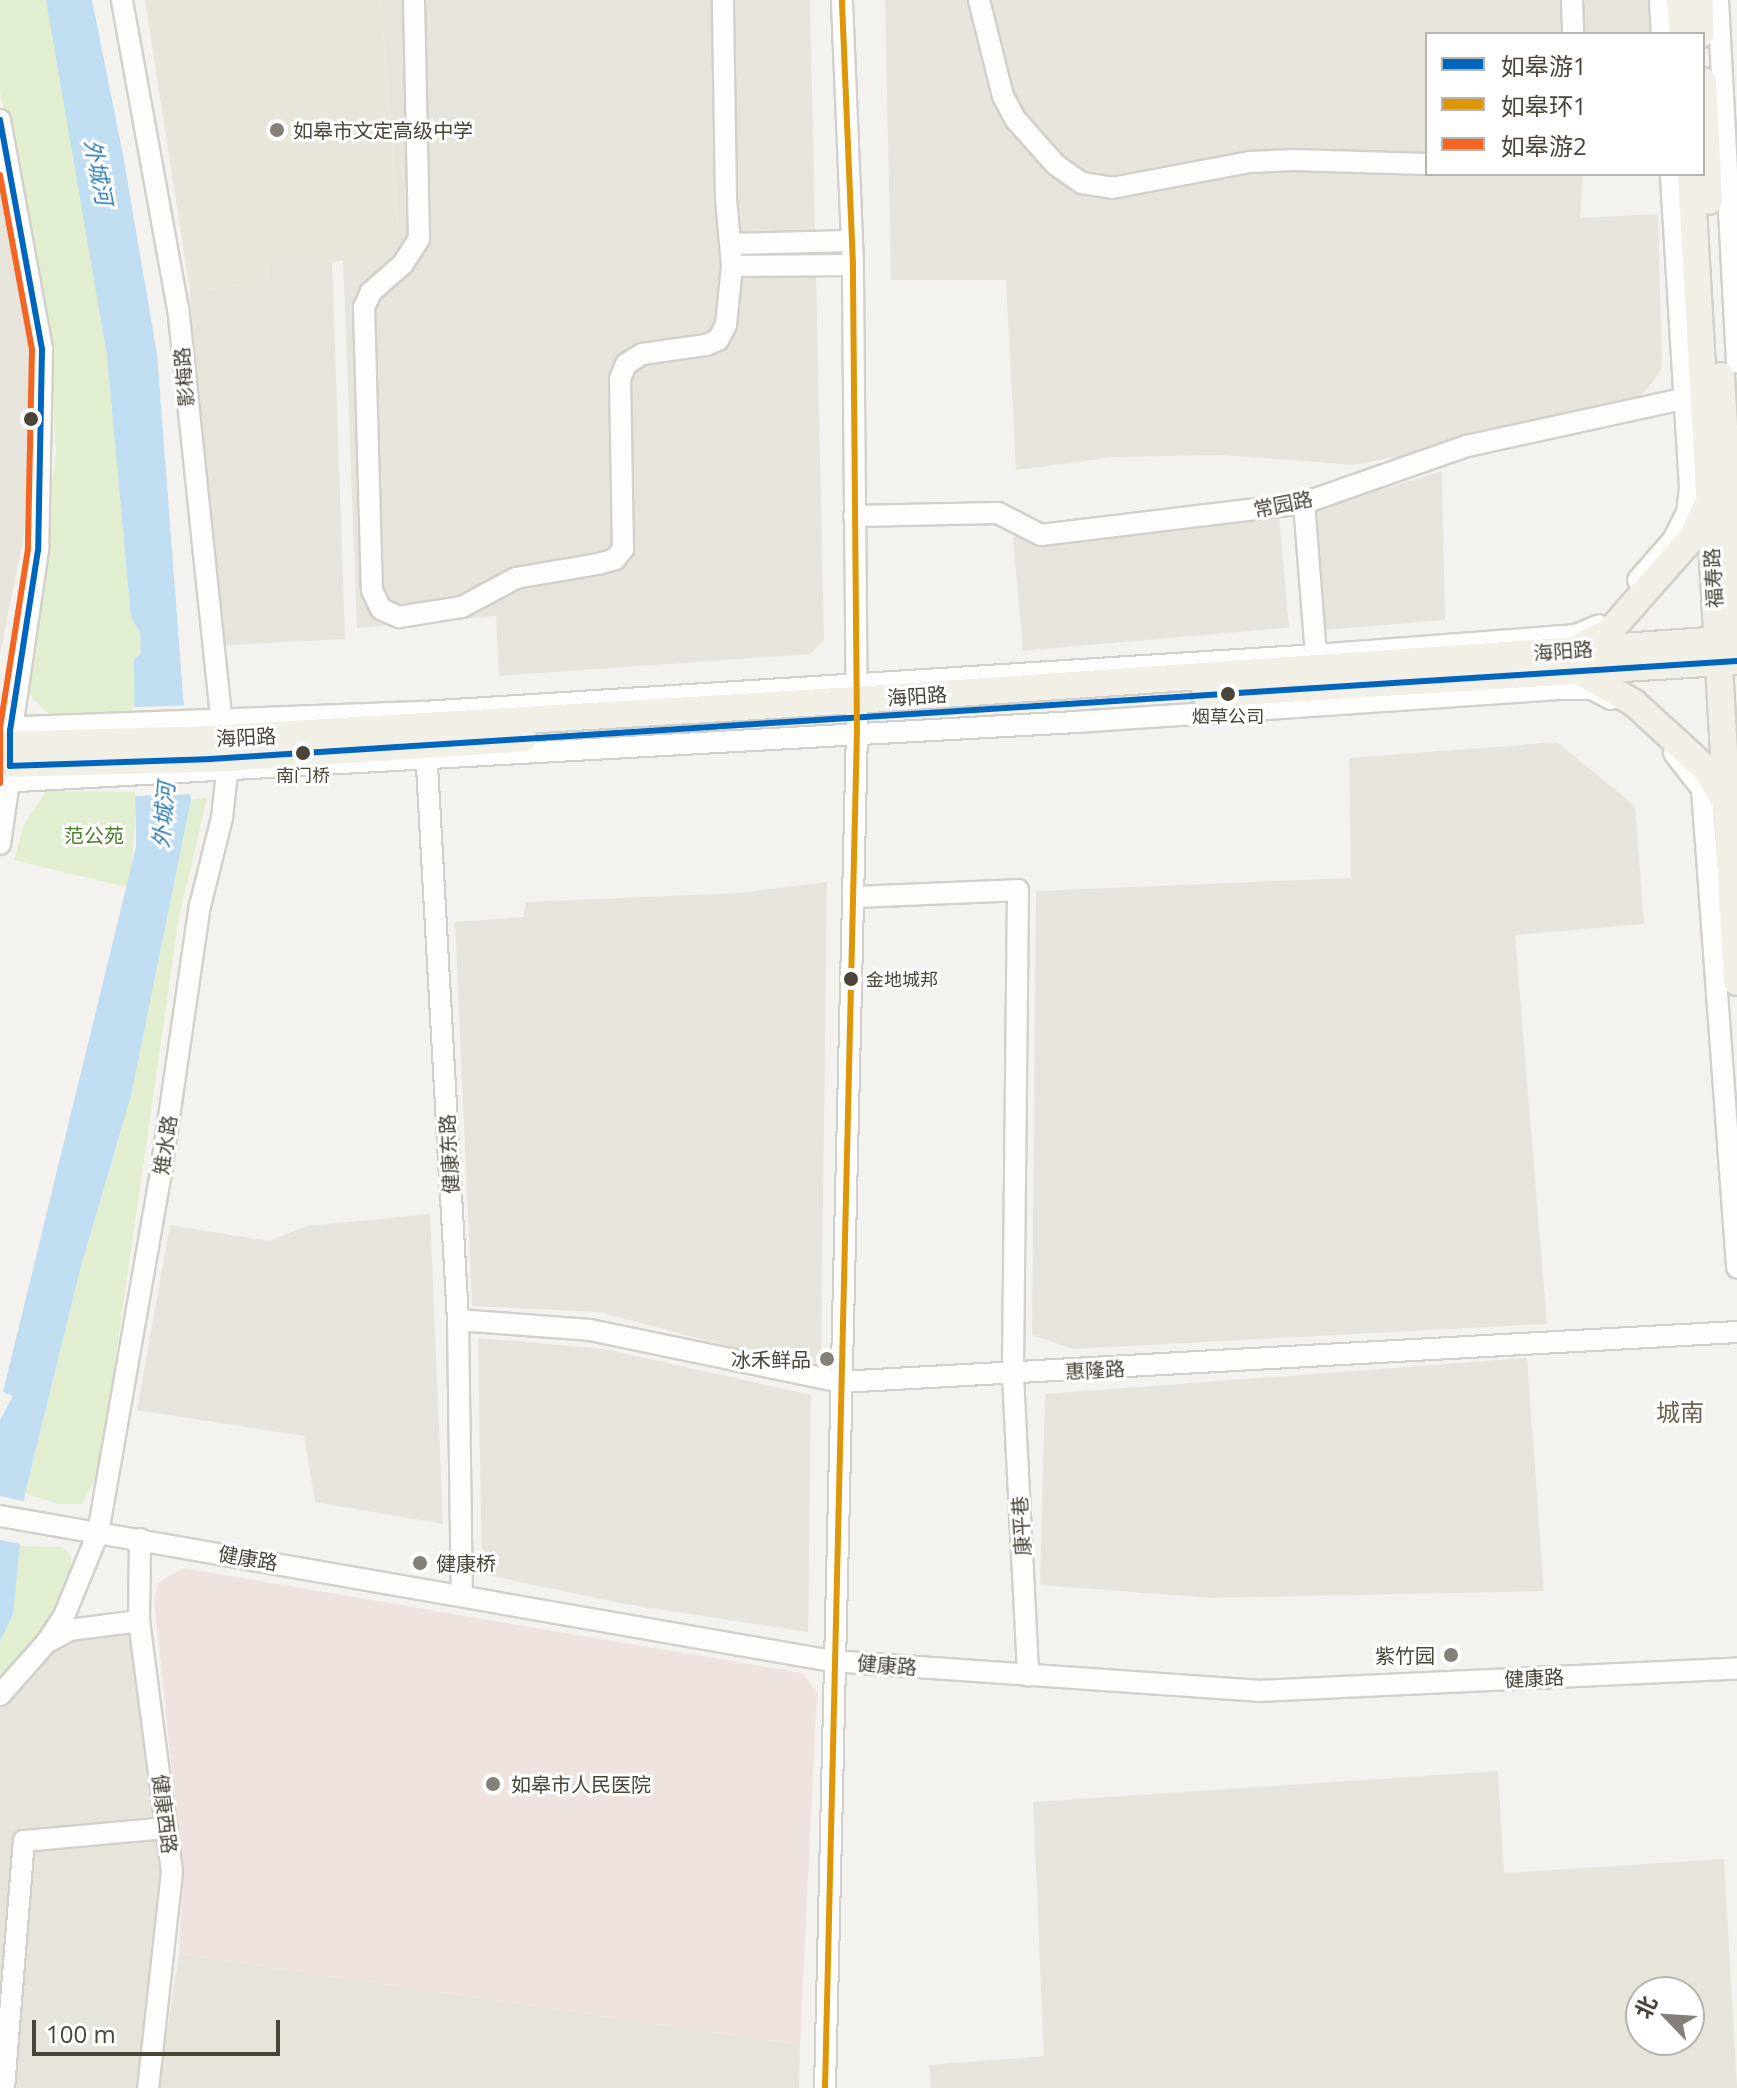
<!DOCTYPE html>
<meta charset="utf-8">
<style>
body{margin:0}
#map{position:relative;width:1737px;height:2088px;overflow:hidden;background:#f4f2ee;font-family:"Open Sans","Noto Sans SC",sans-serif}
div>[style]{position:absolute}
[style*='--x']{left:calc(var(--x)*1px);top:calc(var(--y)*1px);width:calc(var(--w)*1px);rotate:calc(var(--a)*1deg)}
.residential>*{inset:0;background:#e7e4dc;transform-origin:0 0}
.education>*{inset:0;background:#eae5da}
.medical>*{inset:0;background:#eee3df}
.green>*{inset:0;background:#e1eecf}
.water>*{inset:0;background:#c0ddf1}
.pier>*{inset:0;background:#f4f2ee;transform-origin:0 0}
.roads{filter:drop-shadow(2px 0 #d2d0cb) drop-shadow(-2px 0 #d2d0cb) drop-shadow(0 2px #d2d0cb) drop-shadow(0 -2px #d2d0cb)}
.minor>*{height:20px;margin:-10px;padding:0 10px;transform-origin:10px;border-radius:10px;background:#fdfdfc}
.major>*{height:26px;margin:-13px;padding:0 13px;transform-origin:13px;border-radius:13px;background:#f2efe6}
.bus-1>*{height:6px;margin:-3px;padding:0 3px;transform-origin:3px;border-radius:3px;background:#0065bd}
.bus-2>*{height:6px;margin:-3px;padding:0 3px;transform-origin:3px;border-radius:3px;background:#dd9709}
.bus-3>*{height:6px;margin:-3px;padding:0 3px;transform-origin:3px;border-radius:3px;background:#f26522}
.dots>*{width:22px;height:22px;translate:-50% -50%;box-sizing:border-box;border:4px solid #fff;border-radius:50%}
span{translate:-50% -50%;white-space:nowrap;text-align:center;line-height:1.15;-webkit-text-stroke:6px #fff;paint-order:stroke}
.bus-label{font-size:18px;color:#4b4439}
.left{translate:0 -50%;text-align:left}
.poi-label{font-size:20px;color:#4b4439}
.right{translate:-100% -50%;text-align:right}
.street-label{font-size:20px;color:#4b4439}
.park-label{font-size:20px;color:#4a7f2a}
.water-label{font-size:22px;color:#2e7ab2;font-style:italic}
.quarter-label{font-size:24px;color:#6e6250}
.legend{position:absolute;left:1425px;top:32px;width:280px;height:144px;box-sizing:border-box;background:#fff;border:2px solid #b7b4b0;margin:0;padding:10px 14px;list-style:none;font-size:24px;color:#4b4439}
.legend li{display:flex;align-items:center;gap:16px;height:40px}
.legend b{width:40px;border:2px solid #b7b4b0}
.north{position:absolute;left:1625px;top:1976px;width:80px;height:80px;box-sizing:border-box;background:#fff;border:2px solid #b7b4b0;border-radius:50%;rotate:295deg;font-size:22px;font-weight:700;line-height:32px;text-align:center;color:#4b4439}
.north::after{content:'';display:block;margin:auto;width:28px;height:36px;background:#868178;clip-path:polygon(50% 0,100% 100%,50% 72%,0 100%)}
.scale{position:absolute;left:32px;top:2020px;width:248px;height:36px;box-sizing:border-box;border:4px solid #4b4439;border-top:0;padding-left:10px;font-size:24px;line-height:28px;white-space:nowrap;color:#4b4439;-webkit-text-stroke:6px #fff;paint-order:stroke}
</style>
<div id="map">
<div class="residential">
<div style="clip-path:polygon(381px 0,810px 0,824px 640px,810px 654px,499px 676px,496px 616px,357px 628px,343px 256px,380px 250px,399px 237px)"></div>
<div style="clip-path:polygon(885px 0,1649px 0,1650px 34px,1427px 34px,1427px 174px,1583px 174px,1580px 218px,1658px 214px,1662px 369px,1634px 405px,1462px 437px,1408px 455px,1353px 465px,1223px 455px,1114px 457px,1016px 470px,1006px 280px,891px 280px)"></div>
<div style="clip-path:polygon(0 161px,35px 361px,24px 535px,0 654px)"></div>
<div style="clip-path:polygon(267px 262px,332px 263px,345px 639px,212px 646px,190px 292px,268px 281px)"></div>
<div style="clip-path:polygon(1442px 471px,1445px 620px,1324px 630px,1315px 510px)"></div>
<div style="left:1279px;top:514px;width:114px;height:267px;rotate:85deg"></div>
<div style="clip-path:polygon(1557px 742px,1635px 806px,1644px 924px,1515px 935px,1547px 1324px,1073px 1349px,1032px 1335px,1036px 891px,1351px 878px,1349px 758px)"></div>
<div style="clip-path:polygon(827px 882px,821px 1363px,797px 1364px,598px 1312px,472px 1306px,455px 922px,523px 917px,526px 902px,737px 893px)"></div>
<div style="clip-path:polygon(430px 1214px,443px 1524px,315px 1502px,304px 1436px,137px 1410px,170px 1225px,269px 1241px,307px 1226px)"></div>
<div style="clip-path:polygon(478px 1338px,605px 1349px,811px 1395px,808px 1632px,625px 1604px,482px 1574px)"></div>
<div style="clip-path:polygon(1527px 1358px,1544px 1591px,1212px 1598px,1040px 1585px,1045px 1394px)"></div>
<div style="clip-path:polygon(138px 1632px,166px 1875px,139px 2088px,0 2088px,0 1701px,52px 1652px,78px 1638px)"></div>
<div style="clip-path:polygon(evenodd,1498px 1771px,1504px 1873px,1724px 1859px,1737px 2088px,931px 2088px,929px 2065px,1044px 2056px,1033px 1802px,1498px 1771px,1641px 1992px,1689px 1992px,1689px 2040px,1641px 2040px,1641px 1992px)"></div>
<div style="clip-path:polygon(179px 1954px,800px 2045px,799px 2088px,158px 2088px)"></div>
</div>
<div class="education">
<div style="clip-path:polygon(145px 0,381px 0,399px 238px,380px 250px,332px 263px,267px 262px,268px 281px,190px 292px)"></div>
</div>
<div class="medical">
<div style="clip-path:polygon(183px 1568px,802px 1673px,817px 1692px,800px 2045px,179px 1954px,183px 1876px,154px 1601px,158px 1583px)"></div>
</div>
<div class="green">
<div style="clip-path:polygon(0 0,46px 0,53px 30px,107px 356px,131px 618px,140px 632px,141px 654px,134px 659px,136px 704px,128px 717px,53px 718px,31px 697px,26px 676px,56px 453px,48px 335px,0 92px)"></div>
<div style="clip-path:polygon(46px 791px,137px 792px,130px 888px,14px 860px,24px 824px)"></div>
<div style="clip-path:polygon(207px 798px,179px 917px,99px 1473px,82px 1504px,58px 1504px,25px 1493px,81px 1266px,131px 1096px,191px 800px)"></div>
<div style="clip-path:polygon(18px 1546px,62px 1547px,71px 1556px,71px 1574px,47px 1622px,0 1682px,0 1642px,13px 1614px)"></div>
</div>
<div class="water">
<div style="clip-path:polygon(46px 0,92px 0,123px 155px,157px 354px,191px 800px,131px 1096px,81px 1266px,25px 1493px,13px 1614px,0 1642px,0 1420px,13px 1396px,3px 1392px,136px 847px,134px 659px,141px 654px,140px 632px,131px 618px,107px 356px)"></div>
</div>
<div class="pier">
<div style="left:192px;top:705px;width:89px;height:60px;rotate:88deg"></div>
<div style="clip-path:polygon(0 1496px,28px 1502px,22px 1544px,0 1540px)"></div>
</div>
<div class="roads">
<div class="minor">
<div style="--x:414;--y:0;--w:239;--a:88.8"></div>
<div style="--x:419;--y:239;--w:30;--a:123"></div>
<div style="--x:403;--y:264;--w:43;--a:138.8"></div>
<div style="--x:371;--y:292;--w:17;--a:115"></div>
<div style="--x:364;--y:307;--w:283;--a:88.4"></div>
<div style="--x:372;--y:590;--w:21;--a:65"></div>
<div style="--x:381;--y:609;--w:20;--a:24"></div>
<div style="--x:399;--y:617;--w:64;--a:-9"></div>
<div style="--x:462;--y:607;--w:61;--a:-28.2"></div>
<div style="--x:516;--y:578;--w:83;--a:-9.7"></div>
<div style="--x:598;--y:564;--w:18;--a:-16"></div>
<div style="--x:615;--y:559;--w:13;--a:-51"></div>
<div style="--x:623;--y:549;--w:170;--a:-91"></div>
<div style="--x:620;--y:379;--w:16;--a:-68"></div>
<div style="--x:626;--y:364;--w:19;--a:-32"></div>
<div style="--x:642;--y:354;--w:65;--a:-8"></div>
<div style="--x:706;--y:345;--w:13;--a:-23"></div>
<div style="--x:718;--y:340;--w:17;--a:-62"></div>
<div style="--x:726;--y:325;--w:59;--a:-84.2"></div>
<div style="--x:732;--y:266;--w:67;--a:-95.1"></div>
<div style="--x:726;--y:199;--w:199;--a:-90.9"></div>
<div style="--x:979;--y:0;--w:99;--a:76"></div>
<div style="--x:1003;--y:96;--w:27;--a:62"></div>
<div style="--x:1016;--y:120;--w:60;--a:48.4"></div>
<div style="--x:1056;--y:165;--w:32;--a:35"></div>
<div style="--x:1082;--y:183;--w:30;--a:9"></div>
<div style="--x:1112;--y:188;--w:140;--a:-10.7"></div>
<div style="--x:1250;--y:162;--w:44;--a:-2.6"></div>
<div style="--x:1294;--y:160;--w:133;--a:1.7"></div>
<div style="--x:1572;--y:0;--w:34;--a:88"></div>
<div style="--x:1660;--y:0;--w:34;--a:87"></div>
<div style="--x:1718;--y:0;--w:363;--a:87"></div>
<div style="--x:0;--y:120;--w:233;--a:79.6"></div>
<div style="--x:42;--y:349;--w:201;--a:91.1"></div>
<div style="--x:38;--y:550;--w:194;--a:98.3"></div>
<div style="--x:731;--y:244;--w:121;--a:-1.4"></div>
<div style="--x:732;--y:266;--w:121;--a:-0.5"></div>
<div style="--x:1304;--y:503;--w:152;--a:85.5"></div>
<div style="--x:854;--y:516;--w:144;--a:-1.2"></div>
<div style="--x:998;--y:513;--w:48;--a:27.1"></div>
<div style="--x:1041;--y:535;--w:265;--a:-6.9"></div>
<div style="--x:1304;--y:503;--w:173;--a:-19.3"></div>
<div style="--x:1467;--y:446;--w:235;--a:-12.3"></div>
<div style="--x:1638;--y:580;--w:53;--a:-48.8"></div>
<div style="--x:1673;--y:540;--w:30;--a:-63"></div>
<div style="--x:1687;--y:513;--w:25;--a:-83"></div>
<div style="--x:1690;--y:488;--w:315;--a:-93.5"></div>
<div style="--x:0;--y:728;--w:423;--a:-2.2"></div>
<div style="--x:423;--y:712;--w:895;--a:-3.65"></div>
<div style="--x:1316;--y:655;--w:261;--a:-4.4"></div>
<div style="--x:1576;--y:635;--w:25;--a:-23"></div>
<div style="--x:426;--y:748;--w:573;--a:86.8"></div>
<div style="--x:458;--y:1320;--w:276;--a:89.2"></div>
<div style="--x:1674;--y:753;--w:46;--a:52.1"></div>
<div style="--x:1702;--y:789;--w:480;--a:85.8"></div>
<div style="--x:0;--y:782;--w:1078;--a:-3.19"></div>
<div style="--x:1076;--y:722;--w:484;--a:-3.9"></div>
<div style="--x:1559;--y:689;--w:33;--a:0"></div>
<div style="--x:1592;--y:689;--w:21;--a:28"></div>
<div style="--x:0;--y:844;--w:71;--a:-81.9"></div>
<div style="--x:853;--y:897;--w:165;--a:-2.4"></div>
<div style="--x:1018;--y:890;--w:486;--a:90.6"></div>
<div style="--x:1013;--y:1376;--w:300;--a:87.1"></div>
<div style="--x:458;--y:1320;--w:132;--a:4.3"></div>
<div style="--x:590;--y:1330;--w:255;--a:11.7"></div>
<div style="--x:840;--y:1382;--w:898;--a:-3.19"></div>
<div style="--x:0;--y:1516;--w:845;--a:9.89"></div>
<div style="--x:832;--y:1661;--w:427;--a:4"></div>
<div style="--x:1258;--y:1691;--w:480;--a:-2.7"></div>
<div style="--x:140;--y:1539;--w:82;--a:90.7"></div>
<div style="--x:139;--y:1621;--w:253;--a:82.5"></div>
<div style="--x:172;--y:1872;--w:217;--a:96.3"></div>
<div style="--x:46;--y:1643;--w:32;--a:-56"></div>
<div style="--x:64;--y:1616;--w:90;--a:-67.7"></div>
<div style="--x:98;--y:1533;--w:374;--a:-80.1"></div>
<div style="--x:162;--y:1165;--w:262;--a:-81.7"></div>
<div style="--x:200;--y:906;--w:91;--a:-76"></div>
<div style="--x:222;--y:818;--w:45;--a:-83.7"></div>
<div style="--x:227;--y:773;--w:467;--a:-96"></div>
<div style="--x:178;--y:309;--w:314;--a:-100.3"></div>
<div style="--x:0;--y:1695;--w:69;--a:-48.5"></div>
<div style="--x:46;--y:1643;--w:26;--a:-29"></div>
<div style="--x:69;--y:1630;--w:71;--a:-7.3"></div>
<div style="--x:4;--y:2088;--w:248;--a:-85.4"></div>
<div style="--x:24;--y:1841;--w:143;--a:-5.2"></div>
<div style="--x:825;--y:2088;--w:1354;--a:-88.65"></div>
<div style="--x:857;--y:734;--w:469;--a:-90.5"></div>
<div style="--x:853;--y:265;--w:265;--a:-92.4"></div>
</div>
<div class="major">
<div style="--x:1680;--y:0;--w:34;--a:85"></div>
<div style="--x:1699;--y:0;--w:34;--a:87"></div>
<div style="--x:1703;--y:81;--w:120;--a:87.1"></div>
<div style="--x:1691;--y:174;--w:809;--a:86.74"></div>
<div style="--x:1721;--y:376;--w:269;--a:86.6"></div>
<div style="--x:1582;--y:646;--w:32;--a:-28"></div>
<div style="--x:1610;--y:631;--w:124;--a:-48.6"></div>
<div style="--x:1692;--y:538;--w:33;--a:-65"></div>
<div style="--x:1581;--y:672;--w:61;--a:30.3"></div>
<div style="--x:1634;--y:703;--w:98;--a:42.5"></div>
<div style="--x:1706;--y:769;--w:34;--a:60"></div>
<div style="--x:1205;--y:694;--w:533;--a:-3.55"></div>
<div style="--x:0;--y:745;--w:209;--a:-1.6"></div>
<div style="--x:209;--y:739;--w:648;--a:-3.45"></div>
<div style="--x:856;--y:700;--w:883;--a:-3.96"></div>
<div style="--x:0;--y:764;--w:210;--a:-1.4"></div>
<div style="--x:210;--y:759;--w:314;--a:-3.8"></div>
</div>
</div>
<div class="bus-1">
<div style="--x:0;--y:120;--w:233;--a:79.6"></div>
<div style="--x:42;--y:349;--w:201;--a:91.1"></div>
<div style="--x:38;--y:550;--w:182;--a:98.8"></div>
<div style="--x:10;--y:730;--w:36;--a:90"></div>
<div style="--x:10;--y:766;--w:200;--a:-2"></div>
<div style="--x:210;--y:759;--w:1530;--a:-3.67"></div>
</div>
<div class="bus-2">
<div style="--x:825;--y:2088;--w:1354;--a:-88.65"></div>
<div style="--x:857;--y:734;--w:469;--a:-90.5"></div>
<div style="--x:853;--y:265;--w:265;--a:-92.4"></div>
</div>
<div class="bus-3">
<div style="--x:0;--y:175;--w:178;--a:79.6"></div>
<div style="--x:32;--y:350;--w:199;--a:91.2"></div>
<div style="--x:28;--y:549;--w:181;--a:98.9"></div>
<div style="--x:0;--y:728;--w:55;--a:90"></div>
</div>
<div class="dots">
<div style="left:277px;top:130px;background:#868178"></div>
<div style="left:31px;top:419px;background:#4b4439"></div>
<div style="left:1228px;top:694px;background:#4b4439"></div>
<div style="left:303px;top:753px;background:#4b4439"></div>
<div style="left:851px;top:979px;background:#4b4439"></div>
<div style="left:827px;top:1359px;background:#868178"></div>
<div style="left:420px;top:1563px;background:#868178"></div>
<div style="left:1451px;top:1655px;background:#868178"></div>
<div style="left:493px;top:1784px;background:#868178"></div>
</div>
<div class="bus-label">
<span style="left:1228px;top:716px">烟草公司</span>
<span style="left:303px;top:775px">南门桥</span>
<span class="left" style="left:866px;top:979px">金地城邦</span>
</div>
<div class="poi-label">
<span class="left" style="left:293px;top:130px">如皋市文定高级中学</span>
<span class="right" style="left:811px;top:1359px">冰禾鲜品</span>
<span class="left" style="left:436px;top:1563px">健康桥</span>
<span class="right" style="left:1435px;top:1655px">紫竹园</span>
<span class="left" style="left:511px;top:1784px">如皋市人民医院</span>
</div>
<div class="street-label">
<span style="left:184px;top:377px;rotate:-95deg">影梅路</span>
<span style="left:1283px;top:504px;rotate:-11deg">常园路</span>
<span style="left:1713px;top:578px;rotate:-93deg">福寿路</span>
<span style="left:1563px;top:651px;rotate:-4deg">海阳路</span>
<span style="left:917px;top:696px;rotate:-4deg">海阳路</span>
<span style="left:246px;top:737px;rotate:-3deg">海阳路</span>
<span style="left:165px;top:1145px;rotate:-81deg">雉水路</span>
<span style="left:449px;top:1154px;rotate:-93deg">健康东路</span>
<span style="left:1095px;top:1370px;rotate:-3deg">惠隆路</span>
<span style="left:1021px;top:1526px;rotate:-93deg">康平巷</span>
<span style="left:248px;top:1558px;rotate:10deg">健康路</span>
<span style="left:887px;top:1665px;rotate:5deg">健康路</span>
<span style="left:1534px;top:1678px;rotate:-3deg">健康路</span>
<span style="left:165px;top:1814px;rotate:83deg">健康西路</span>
</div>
<div class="park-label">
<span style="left:94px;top:835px">范公苑</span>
</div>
<div class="water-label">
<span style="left:99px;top:172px;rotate:79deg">外城河</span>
<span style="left:163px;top:815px;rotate:-85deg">外城河</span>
</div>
<div class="quarter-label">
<span style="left:1680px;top:1412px">城南</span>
</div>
<ul class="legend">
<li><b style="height:10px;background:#0065bd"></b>如皋游1</li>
<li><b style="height:10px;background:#dd9709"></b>如皋环1</li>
<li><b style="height:10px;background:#f26522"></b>如皋游2</li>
</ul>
<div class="north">北</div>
<div class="scale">100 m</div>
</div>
